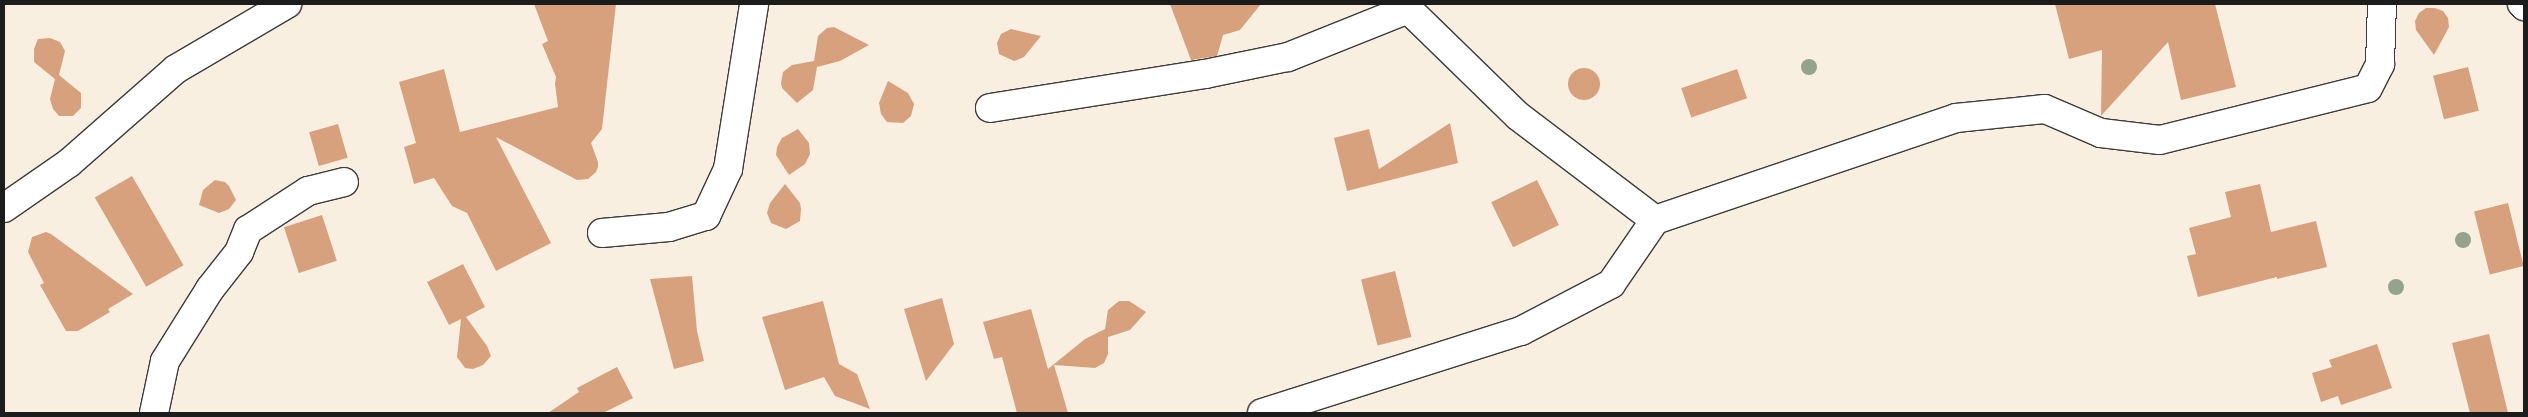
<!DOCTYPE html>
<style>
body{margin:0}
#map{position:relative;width:2528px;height:417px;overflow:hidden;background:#f9efe1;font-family:Caveat,sans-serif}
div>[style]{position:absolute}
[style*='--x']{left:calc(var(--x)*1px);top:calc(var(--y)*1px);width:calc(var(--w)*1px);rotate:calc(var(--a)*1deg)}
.building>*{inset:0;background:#d8a17e;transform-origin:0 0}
.round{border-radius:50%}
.roads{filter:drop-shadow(1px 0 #3d3c3a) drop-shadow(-1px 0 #3d3c3a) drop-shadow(0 1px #3d3c3a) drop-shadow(0 -1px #3d3c3a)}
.minor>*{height:28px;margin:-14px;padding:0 14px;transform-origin:14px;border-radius:14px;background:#fff}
.trees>*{width:16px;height:16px;margin:-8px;border-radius:50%;background:#95a28d}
span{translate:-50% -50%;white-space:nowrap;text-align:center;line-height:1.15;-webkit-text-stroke:4px #fff;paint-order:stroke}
.frame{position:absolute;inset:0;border:5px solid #1c1c1c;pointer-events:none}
</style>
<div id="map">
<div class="building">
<div style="clip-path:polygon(534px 4px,616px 4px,602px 129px,591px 143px,598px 162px,598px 167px,596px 172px,588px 179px,577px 180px,496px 137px,551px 243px,496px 271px,467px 213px,452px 206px,434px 178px,414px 184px,404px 147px,416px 143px,399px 82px,444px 69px,460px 132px,558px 107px,555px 84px,556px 77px,542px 44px,548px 41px)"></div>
<div style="clip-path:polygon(1170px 4px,1261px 4px,1240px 30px,1223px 35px,1217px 56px,1191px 60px)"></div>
<div style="clip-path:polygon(2055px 4px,2215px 4px,2236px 87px,2181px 100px,2168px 42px,2101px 116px,2102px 50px,2069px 59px)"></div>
<div style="clip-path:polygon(2426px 8px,2435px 8px,2443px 11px,2448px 18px,2449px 27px,2434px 55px,2416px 30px,2415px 21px,2419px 13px)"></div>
<div style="clip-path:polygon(834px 27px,869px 45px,840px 61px,817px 67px,813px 90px,797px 103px,782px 88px,781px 83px,783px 72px,792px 65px,814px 61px,818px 36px,827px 28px)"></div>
<div style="clip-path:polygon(1011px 29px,1041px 36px,1024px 57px,1014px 61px,999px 54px,997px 43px,1001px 34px)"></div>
<div style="clip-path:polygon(50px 38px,60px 42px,65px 51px,59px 75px,81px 93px,81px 108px,73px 116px,59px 116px,53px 109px,50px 99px,55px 79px,34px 62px,34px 49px,38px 39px)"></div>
<div style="left:2468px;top:67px;width:45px;height:36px;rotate:76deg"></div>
<div class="round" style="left:1568px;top:68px;width:32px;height:32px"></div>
<div style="left:1737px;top:69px;width:31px;height:59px;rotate:71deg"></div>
<div style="clip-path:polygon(888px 81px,908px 93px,914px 104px,911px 116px,903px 123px,887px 122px,881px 114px,879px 103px)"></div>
<div style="clip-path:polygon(1450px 123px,1458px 163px,1347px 191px,1334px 138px,1369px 129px,1379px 169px)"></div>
<div style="left:338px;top:124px;width:35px;height:30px;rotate:74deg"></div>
<div style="clip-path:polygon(798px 129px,809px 143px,810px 154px,805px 164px,789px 175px,776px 155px,777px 147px,782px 138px)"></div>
<div style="left:132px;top:176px;width:103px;height:43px;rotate:60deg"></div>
<div style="clip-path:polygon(215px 180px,225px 182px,229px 186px,236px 200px,229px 209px,219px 213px,199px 205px,203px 190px)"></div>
<div style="left:1537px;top:180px;width:50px;height:51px;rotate:64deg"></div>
<div style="clip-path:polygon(785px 184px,800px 203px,801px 209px,800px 221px,786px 229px,771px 223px,767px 213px,770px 203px)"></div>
<div style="clip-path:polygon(2260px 184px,2271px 232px,2316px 221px,2327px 267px,2277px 279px,2277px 277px,2198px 297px,2187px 256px,2196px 254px,2189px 228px,2231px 217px,2225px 192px)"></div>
<div style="left:2508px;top:203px;width:65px;height:35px;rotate:76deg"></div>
<div style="left:322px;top:215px;width:48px;height:40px;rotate:72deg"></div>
<div style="clip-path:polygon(46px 232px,51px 234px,133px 294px,108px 309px,110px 312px,78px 331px,66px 331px,40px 285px,44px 283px,28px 252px,32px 237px)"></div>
<div style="clip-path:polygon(463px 264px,485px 307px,466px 317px,487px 346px,491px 356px,483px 365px,473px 369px,465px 368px,457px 357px,461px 319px,449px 325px,427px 282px)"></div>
<div style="left:1395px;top:271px;width:68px;height:35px;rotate:76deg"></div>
<div style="clip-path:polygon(692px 276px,697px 331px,704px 361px,674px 369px,650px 279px)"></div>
<div style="clip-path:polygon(942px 298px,954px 344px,926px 381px,904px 309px)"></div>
<div style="clip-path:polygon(823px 301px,839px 364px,857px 374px,870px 409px,835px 396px,824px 377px,785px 390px,762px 317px)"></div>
<div style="clip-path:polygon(1119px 301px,1129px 301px,1146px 312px,1130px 330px,1108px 337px,1108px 354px,1104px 363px,1095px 368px,1054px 365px,1068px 413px,1017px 413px,1002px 357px,994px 359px,983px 322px,1031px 309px,1048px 369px,1085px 339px,1105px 329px,1108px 310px)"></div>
<div style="clip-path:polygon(2489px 334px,2508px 413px,2470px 413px,2452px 343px)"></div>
<div style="clip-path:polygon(2377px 344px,2392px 388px,2341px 405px,2338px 396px,2321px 402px,2312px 373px,2332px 367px,2329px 360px)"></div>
<div style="clip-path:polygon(617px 367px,633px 398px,603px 413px,548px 413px,579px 392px,577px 388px)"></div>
</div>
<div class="roads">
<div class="minor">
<div style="--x:1396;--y:4;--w:13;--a:23"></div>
<div style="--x:1408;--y:9;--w:153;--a:44.2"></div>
<div style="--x:1518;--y:116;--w:172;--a:37.2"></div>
<div style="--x:1655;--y:220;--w:318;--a:-18.7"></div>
<div style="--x:1956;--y:118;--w:89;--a:-5.8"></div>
<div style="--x:2045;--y:109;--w:61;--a:23.2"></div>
<div style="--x:2101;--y:133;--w:59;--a:6.8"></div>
<div style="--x:2160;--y:140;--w:214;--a:-14"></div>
<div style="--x:2368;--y:88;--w:27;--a:-63"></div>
<div style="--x:2380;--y:64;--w:60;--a:-88.1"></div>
<div style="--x:2522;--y:4;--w:3;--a:45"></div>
<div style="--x:990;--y:108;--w:218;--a:-9"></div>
<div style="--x:1205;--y:74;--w:85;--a:-11.6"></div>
<div style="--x:1288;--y:57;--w:129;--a:-21.8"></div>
<div style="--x:4;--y:208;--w:79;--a:-34.7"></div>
<div style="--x:69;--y:163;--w:142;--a:-41.3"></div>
<div style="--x:176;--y:69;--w:129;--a:-30.4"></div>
<div style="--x:602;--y:233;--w:67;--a:-5.1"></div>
<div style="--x:669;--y:227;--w:39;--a:-17"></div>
<div style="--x:706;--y:216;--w:52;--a:-64.9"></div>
<div style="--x:728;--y:169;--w:167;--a:-81"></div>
<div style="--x:154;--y:413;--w:53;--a:-78.1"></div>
<div style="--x:165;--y:361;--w:85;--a:-58"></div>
<div style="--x:210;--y:289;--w:47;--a:-51.9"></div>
<div style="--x:239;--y:252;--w:24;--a:-68"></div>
<div style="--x:248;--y:230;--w:72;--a:-33"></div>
<div style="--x:308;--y:191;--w:37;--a:-14"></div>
<div style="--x:1262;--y:413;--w:272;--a:-17.6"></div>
<div style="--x:1521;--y:331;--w:102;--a:-27.6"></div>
<div style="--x:1611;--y:284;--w:78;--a:-55.5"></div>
</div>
</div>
<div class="trees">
<div style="left:1809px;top:67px"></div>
<div style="left:2463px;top:240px"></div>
<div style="left:2396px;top:287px"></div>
</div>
<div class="frame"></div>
</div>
